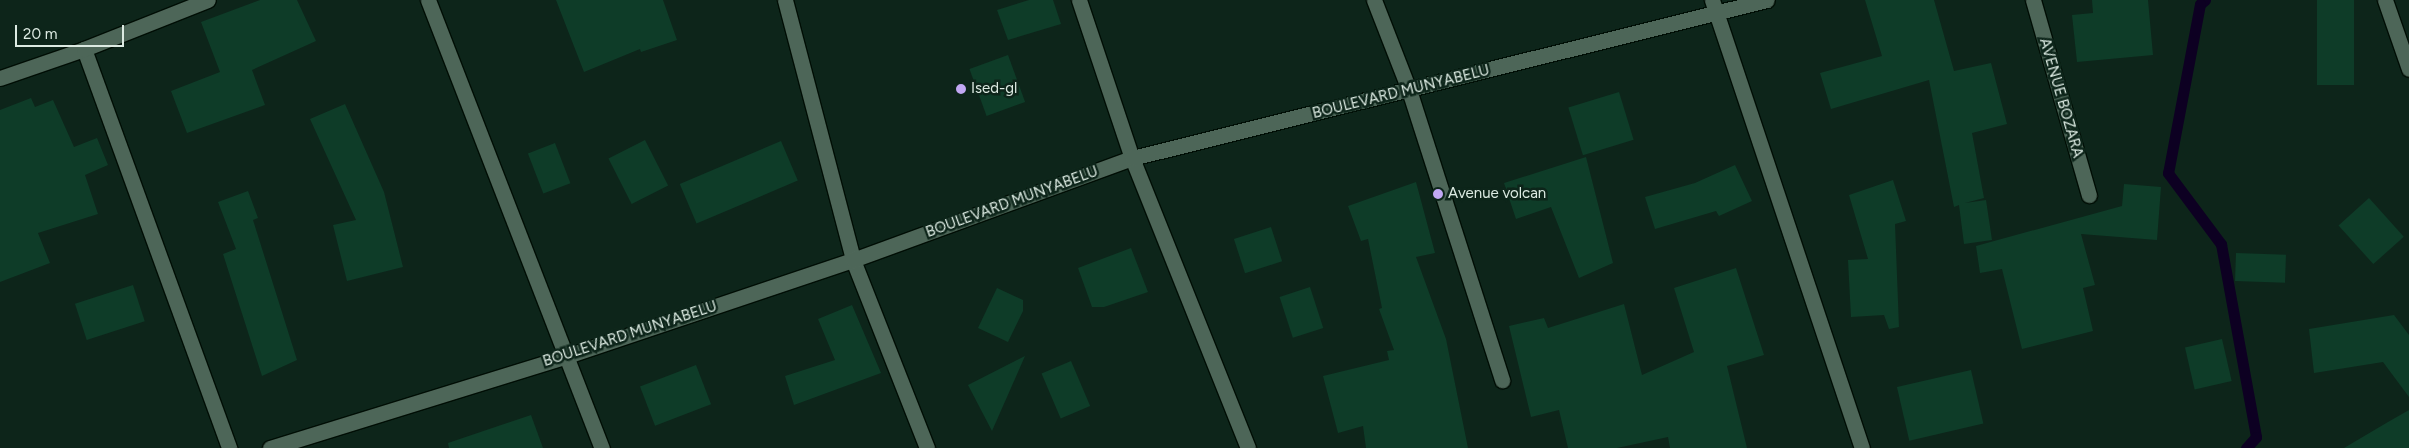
<!DOCTYPE html>
<style>
body{margin:0}
#map{position:relative;width:2409px;height:448px;overflow:hidden;background:#0d251a;font-family:Figtree,sans-serif}
div>[style]{position:absolute}
[style*='--x']{left:calc(var(--x)*1px);top:calc(var(--y)*1px);width:calc(var(--w)*1px);rotate:calc(var(--a)*1deg)}
.stream>*{height:11px;margin:-5.5px;padding:0 5.5px;transform-origin:5.5px;border-radius:5.5px;background:#0d0022}
.building>*{inset:0;background:#0e3c28;transform-origin:0 0}
.roads{filter:drop-shadow(1px 0 #000e05) drop-shadow(-1px 0 #000e05) drop-shadow(0 1px #000e05) drop-shadow(0 -1px #000e05)}
.street>*{height:15px;margin:-7.5px;padding:0 7.5px;transform-origin:7.5px;border-radius:7.5px;background:#4d6658}
.secondary>*{height:15px;margin:-7.5px;padding:0 7.5px;transform-origin:7.5px;border-radius:7.5px;background:#4d6658}
.dots>*{width:14px;height:14px;translate:-50% -50%;box-sizing:border-box;border:2px solid #0d251a;border-radius:50%}
span{translate:-50% -50%;white-space:nowrap;text-align:center;line-height:1.15;-webkit-text-stroke:5px #0d251a;paint-order:stroke}
.poi-label{font-size:15px;color:#dceae2}
.left{translate:0 -50%;text-align:left}
.street-label{font-size:15px;color:#dceae2}
.scale{position:absolute;left:15px;top:25px;width:109px;height:22px;box-sizing:border-box;border:2px solid #dceae2;border-top:0;padding-left:6px;font-size:15px;line-height:18px;white-space:nowrap;color:#dceae2;-webkit-text-stroke:4px #0d251a;paint-order:stroke}
</style>
<div id="map">
<div class="stream">
<div style="--x:2205;--y:0;--w:6;--a:141"></div>
<div style="--x:2200;--y:4;--w:172;--a:100.7"></div>
<div style="--x:2168;--y:173;--w:89;--a:53.3"></div>
<div style="--x:2221;--y:244;--w:196;--a:79.7"></div>
<div style="--x:2256;--y:437;--w:15;--a:132"></div>
</div>
<div class="building">
<div style="clip-path:polygon(260px 0,297px 0,316px 41px,252px 70px,265px 105px,187px 133px,171px 91px,220px 72px,201px 22px)"></div>
<div style="clip-path:polygon(556px 0,663px 0,677px 40px,641px 52px,640px 49px,584px 72px)"></div>
<div style="clip-path:polygon(1029px 0,1053px 0,1061px 24px,1008px 40px,997px 10px)"></div>
<div style="clip-path:polygon(1865px 0,1934px 0,1954px 71px,1991px 63px,2007px 124px,1972px 133px,1984px 198px,1965px 203px,1986px 200px,1992px 240px,1964px 244px,1959px 205px,1954px 207px,1929px 80px,1831px 109px,1820px 73px,1882px 56px)"></div>
<div style="clip-path:polygon(2092px 0,2148px 0,2153px 55px,2077px 62px,2072px 15px,2093px 13px)"></div>
<div style="left:2317px;top:0;width:37px;height:85px"></div>
<div style="left:1008px;top:55px;width:50px;height:41px;rotate:70deg"></div>
<div style="left:1619px;top:92px;width:50px;height:53px;rotate:73deg"></div>
<div style="clip-path:polygon(31px 98px,35px 107px,53px 100px,74px 147px,97px 138px,108px 165px,85px 175px,98px 214px,38px 233px,50px 263px,0 282px,0 110px)"></div>
<div style="clip-path:polygon(345px 104px,384px 192px,403px 267px,347px 281px,333px 225px,356px 220px,310px 119px)"></div>
<div style="left:645px;top:140px;width:51px;height:41px;rotate:63deg"></div>
<div style="left:781px;top:141px;width:43px;height:110px;rotate:67deg"></div>
<div style="left:555px;top:143px;width:43px;height:29px;rotate:69deg"></div>
<div style="clip-path:polygon(1586px 157px,1613px 263px,1579px 278px,1551px 207px,1516px 219px,1504px 183px)"></div>
<div style="clip-path:polygon(1735px 165px,1752px 201px,1719px 216px,1716px 211px,1655px 229px,1645px 197px,1695px 183px)"></div>
<div style="clip-path:polygon(1893px 180px,1906px 221px,1895px 224px,1899px 327px,1889px 329px,1884px 315px,1851px 317px,1848px 260px,1868px 259px,1849px 195px)"></div>
<div style="clip-path:polygon(1416px 182px,1435px 253px,1416px 257px,1446px 339px,1468px 448px,1366px 448px,1363px 426px,1338px 433px,1323px 376px,1389px 360px,1387px 351px,1394px 350px,1379px 309px,1382px 308px,1368px 239px,1361px 241px,1348px 206px)"></div>
<div style="clip-path:polygon(2124px 184px,2161px 187px,2157px 240px,2081px 234px,2095px 285px,2083px 288px,2093px 331px,2022px 349px,2002px 269px,1980px 273px,1976px 246px,2122px 206px)"></div>
<div style="clip-path:polygon(248px 191px,258px 218px,253px 220px,297px 360px,262px 376px,223px 254px,236px 249px,218px 202px)"></div>
<div style="left:2369px;top:198px;width:52px;height:41px;rotate:48deg"></div>
<div style="left:1271px;top:227px;width:36px;height:39px;rotate:72deg"></div>
<div style="clip-path:polygon(1131px 248px,1148px 292px,1104px 307px,1092px 307px,1078px 268px)"></div>
<div style="left:2236px;top:253px;width:50px;height:28px;rotate:2deg"></div>
<div style="clip-path:polygon(1736px 268px,1764px 355px,1727px 366px,1747px 448px,1670px 448px,1668px 437px,1617px 448px,1568px 448px,1559px 410px,1531px 417px,1509px 326px,1544px 318px,1548px 328px,1624px 304px,1642px 375px,1694px 352px,1674px 288px)"></div>
<div style="left:133px;top:285px;width:38px;height:61px;rotate:72deg"></div>
<div style="left:1310px;top:287px;width:43px;height:32px;rotate:72deg"></div>
<div style="clip-path:polygon(997px 288px,1023px 300px,1023px 311px,1008px 342px,978px 328px)"></div>
<div style="clip-path:polygon(852px 305px,881px 373px,794px 405px,785px 376px,835px 360px,818px 319px)"></div>
<div style="clip-path:polygon(2394px 315px,2409px 335px,2409px 397px,2383px 362px,2314px 373px,2309px 329px)"></div>
<div style="left:2222px;top:339px;width:43px;height:38px;rotate:77deg"></div>
<div style="clip-path:polygon(1025px 356px,992px 431px,968px 385px)"></div>
<div style="left:1071px;top:361px;width:49px;height:32px;rotate:67deg"></div>
<div style="left:696px;top:365px;width:42px;height:60px;rotate:69deg"></div>
<div style="left:1971px;top:370px;width:55px;height:76px;rotate:77deg"></div>
<div style="clip-path:polygon(2409px 410px,2409px 448px,2344px 448px,2388px 422px)"></div>
<div style="clip-path:polygon(531px 415px,543px 448px,449px 448px,448px 443px)"></div>
</div>
<div class="roads">
<div class="street">
<div style="--x:428;--y:0;--w:481;--a:68.8"></div>
<div style="--x:785;--y:0;--w:269;--a:75.3"></div>
<div style="--x:853;--y:260;--w:202;--a:68.5"></div>
<div style="--x:1079;--y:0;--w:167;--a:71.5"></div>
<div style="--x:1132;--y:158;--w:312;--a:68.2"></div>
<div style="--x:1374;--y:0;--w:97;--a:68.7"></div>
<div style="--x:1409;--y:90;--w:305;--a:72.2"></div>
<div style="--x:1712;--y:0;--w:472;--a:71.5"></div>
<div style="--x:2033;--y:0;--w:203;--a:74"></div>
<div style="--x:2385;--y:0;--w:73;--a:70.8"></div>
<div style="--x:84;--y:49;--w:425;--a:70"></div>
<div style="--x:0;--y:78;--w:89;--a:-19"></div>
<div style="--x:84;--y:49;--w:133;--a:-21.6"></div>
</div>
<div class="secondary">
<div style="--x:270;--y:448;--w:311;--a:-17.2"></div>
<div style="--x:567;--y:356;--w:302;--a:-18.6"></div>
<div style="--x:853;--y:260;--w:297;--a:-20.1"></div>
<div style="--x:1132;--y:158;--w:654;--a:-13.97"></div>
</div>
</div>
<div class="dots">
<div style="left:961px;top:89px;background:#c1a8f3"></div>
<div style="left:1438px;top:194px;background:#c1a8f3"></div>
</div>
<div class="poi-label">
<span class="left" style="left:971px;top:89px">Ised-gl</span>
<span class="left" style="left:1448px;top:194px">Avenue volcan</span>
</div>
<div class="street-label">
<span style="left:1401px;top:92px;rotate:-14deg">BOULEVARD MUNYABELU</span>
<span style="left:2061px;top:98px;rotate:74deg">AVENUE BOZARA</span>
<span style="left:1012px;top:202px;rotate:-20deg">BOULEVARD MUNYABELU</span>
<span style="left:630px;top:334px;rotate:-18deg">BOULEVARD MUNYABELU</span>
</div>
<div class="scale">20 m</div>
</div>
